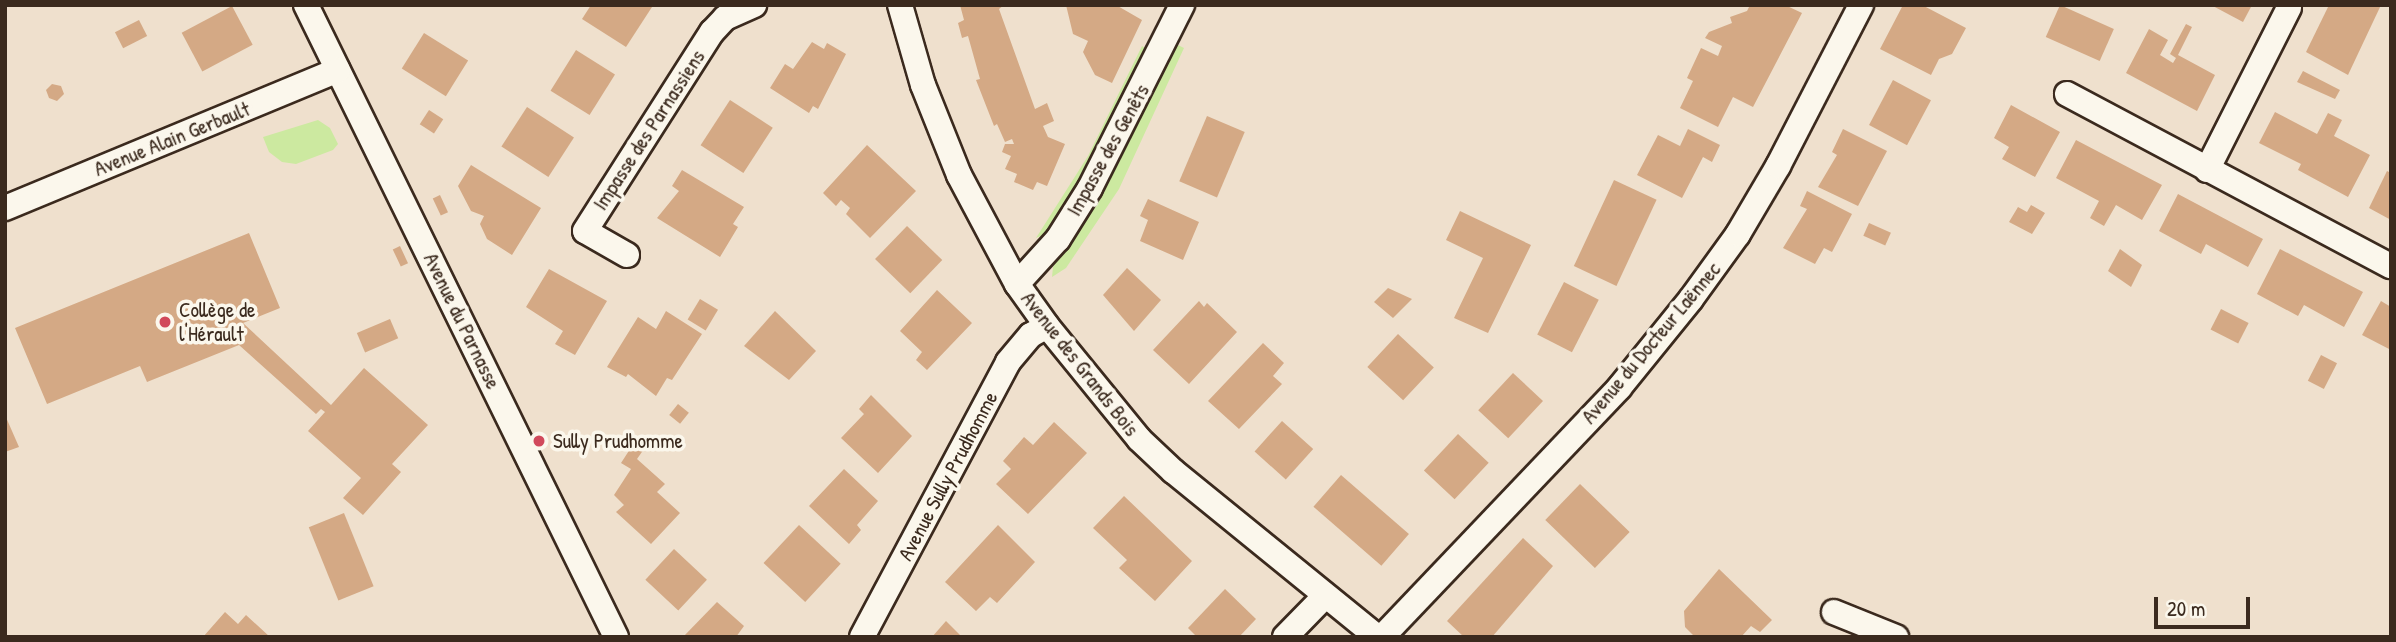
<!DOCTYPE html>
<meta charset="utf-8">
<style>
body{margin:0}
#map{position:relative;width:2396px;height:642px;overflow:hidden;background:#efe0cd;font-family:"Patrick Hand",sans-serif}
div>[style]{position:absolute}
[style*='--x']{left:calc(var(--x)*1px);top:calc(var(--y)*1px);width:calc(var(--w)*1px);rotate:calc(var(--a)*1deg)}
.green>*{inset:0;background:#cce9a0}
.building>*{inset:0;background:#d4a985;transform-origin:0 0}
.roads{filter:drop-shadow(2px 0 #3b2a1e) drop-shadow(-2px 0 #3b2a1e) drop-shadow(0 2px #3b2a1e) drop-shadow(0 -2px #3b2a1e)}
.minor>*{height:24px;margin:-12px;padding:0 12px;transform-origin:12px;border-radius:12px;background:#fbf7ec}
.dots>*{width:19px;height:19px;translate:-50% -50%;box-sizing:border-box;border:4px solid #fbf7ec;border-radius:50%}
span{translate:-50% -50%;white-space:nowrap;text-align:center;line-height:1.15;-webkit-text-stroke:7px #fbf7ec;paint-order:stroke}
.street-label{font-size:21px;color:#3b2a1e}
.poi-label{font-size:21px;color:#3b2a1e}
.left{translate:0 -50%;text-align:left}
.frame{position:absolute;inset:0;border:7px solid #3b2a1e;pointer-events:none}
.scale{position:absolute;left:2154px;top:597px;width:96px;height:32px;box-sizing:border-box;border:4px solid #3b2a1e;border-top:0;padding-left:9px;font-size:21px;line-height:24px;white-space:nowrap;color:#3b2a1e;-webkit-text-stroke:5px #fbf7ec;paint-order:stroke}
</style>
<div id="map">
<div class="green">
<div style="clip-path:polygon(1176px 44px,1184px 48px,1119px 189px,1066px 268px,1052px 277px,1053px 267px,1113px 173px)"></div>
<div style="clip-path:polygon(1142px 46px,1148px 50px,1095px 157px,1048px 233px,1036px 238px,1088px 156px)"></div>
<div style="clip-path:polygon(318px 120px,330px 128px,338px 144px,333px 150px,296px 164px,282px 162px,269px 152px,263px 137px)"></div>
</div>
<div class="building">
<div style="clip-path:polygon(591px 5px,649px 5px,652px 7px,626px 47px,582px 19px)"></div>
<div style="clip-path:polygon(960px 5px,1004px 5px,999px 9px,1035px 109px,1047px 103px,1054px 121px,1043px 126px,1048px 137px,1065px 144px,1047px 186px,1037px 182px,1033px 190px,1014px 182px,1017px 174px,1005px 169px,1011px 156px,1002px 152px,1005px 144px,1014px 144px,1012px 139px,1005px 142px,997px 124px,994px 126px,976px 80px,980px 79px,968px 36px,962px 38px,958px 23px,964px 20px)"></div>
<div style="clip-path:polygon(1066px 5px,1116px 5px,1142px 20px,1112px 83px,1095px 75px,1083px 52px,1088px 41px,1073px 34px)"></div>
<div style="clip-path:polygon(1750px 5px,1785px 5px,1802px 13px,1753px 107px,1733px 97px,1718px 127px,1680px 108px,1693px 81px,1687px 78px,1701px 48px,1718px 56px,1722px 46px,1705px 38px,1709px 32px,1732px 23px,1730px 17px,1747px 11px)"></div>
<div style="clip-path:polygon(1903px 5px,1922px 5px,1966px 28px,1952px 54px,1939px 59px,1931px 75px,1880px 49px)"></div>
<div style="left:2060px;top:5px;width:59px;height:35px;rotate:24deg"></div>
<div style="clip-path:polygon(2211px 5px,2252px 5px,2243px 22px)"></div>
<div style="clip-path:polygon(2329px 5px,2381px 5px,2348px 75px,2306px 52px)"></div>
<div style="left:232px;top:6px;width:44px;height:57px;rotate:62deg"></div>
<div style="left:139px;top:20px;width:18px;height:27px;rotate:63deg"></div>
<div style="clip-path:polygon(2186px 24px,2192px 27px,2178px 55px,2215px 75px,2197px 111px,2126px 73px,2149px 29px,2168px 40px,2160px 55px,2173px 63px,2176px 58px,2170px 54px)"></div>
<div style="left:424px;top:33px;width:52px;height:42px;rotate:32deg"></div>
<div style="clip-path:polygon(812px 42px,824px 49px,827px 43px,846px 54px,818px 109px,813px 106px,809px 113px,770px 88px,785px 64px,793px 69px)"></div>
<div style="left:576px;top:50px;width:46px;height:48px;rotate:32deg"></div>
<div style="clip-path:polygon(2303px 71px,2340px 90px,2335px 99px,2297px 82px)"></div>
<div style="left:1893px;top:80px;width:43px;height:51px;rotate:28deg"></div>
<div style="clip-path:polygon(52px 84px,61px 86px,64px 94px,57px 101px,49px 98px,46px 90px)"></div>
<div style="left:730px;top:100px;width:51px;height:54px;rotate:33deg"></div>
<div style="clip-path:polygon(2011px 105px,2060px 132px,2035px 177px,2002px 159px,2009px 147px,1994px 138px)"></div>
<div style="left:527px;top:107px;width:56px;height:47px;rotate:33deg"></div>
<div style="left:429px;top:110px;width:17px;height:17px;rotate:33deg"></div>
<div style="clip-path:polygon(2275px 112px,2317px 134px,2328px 113px,2342px 120px,2334px 136px,2370px 155px,2348px 197px,2298px 170px,2301px 164px,2259px 143px)"></div>
<div style="left:1207px;top:116px;width:41px;height:71px;rotate:23deg"></div>
<div style="clip-path:polygon(1688px 129px,1720px 145px,1712px 162px,1703px 157px,1682px 198px,1637px 175px,1658px 135px,1680px 146px)"></div>
<div style="clip-path:polygon(1843px 129px,1887px 151px,1858px 206px,1818px 187px,1837px 155px,1832px 152px)"></div>
<div style="clip-path:polygon(2076px 140px,2162px 185px,2142px 220px,2116px 205px,2104px 226px,2090px 218px,2099px 201px,2056px 178px)"></div>
<div style="clip-path:polygon(867px 145px,916px 191px,870px 238px,846px 214px,850px 208px,841px 200px,836px 206px,823px 193px)"></div>
<div style="clip-path:polygon(471px 165px,541px 208px,512px 255px,487px 239px,480px 224px,484px 216px,471px 211px,458px 186px)"></div>
<div style="clip-path:polygon(682px 170px,744px 207px,733px 224px,738px 227px,720px 257px,657px 218px,679px 191px,672px 186px)"></div>
<div style="clip-path:polygon(2387px 171px,2391px 173px,2391px 220px,2369px 208px)"></div>
<div style="left:1614px;top:180px;width:47px;height:95px;rotate:25deg"></div>
<div style="clip-path:polygon(1807px 191px,1852px 214px,1832px 252px,1824px 248px,1815px 264px,1783px 248px,1807px 209px,1800px 206px)"></div>
<div style="clip-path:polygon(2178px 194px,2263px 239px,2248px 267px,2206px 244px,2201px 254px,2159px 231px)"></div>
<div style="left:440px;top:195px;width:19px;height:8px;rotate:65deg"></div>
<div style="clip-path:polygon(1148px 199px,1199px 222px,1183px 260px,1140px 241px,1148px 220px,1140px 216px)"></div>
<div style="clip-path:polygon(2031px 205px,2045px 213px,2032px 234px,2009px 222px,2018px 207px,2027px 212px)"></div>
<div style="clip-path:polygon(1460px 211px,1531px 245px,1488px 333px,1454px 318px,1483px 258px,1446px 240px)"></div>
<div style="left:1869px;top:223px;width:24px;height:14px;rotate:24deg"></div>
<div style="left:907px;top:226px;width:49px;height:46px;rotate:44deg"></div>
<div style="clip-path:polygon(249px 233px,280px 308px,243px 323px,331px 405px,364px 368px,428px 425px,392px 464px,401px 472px,363px 515px,343px 498px,361px 478px,308px 431px,325px 412px,321px 409px,316px 414px,239px 345px,147px 382px,140px 366px,47px 404px,15px 328px)"></div>
<div style="left:400px;top:246px;width:19px;height:8px;rotate:65deg"></div>
<div style="clip-path:polygon(2120px 249px,2142px 265px,2131px 287px,2108px 271px)"></div>
<div style="clip-path:polygon(2280px 249px,2363px 292px,2344px 327px,2304px 305px,2298px 316px,2257px 294px)"></div>
<div style="clip-path:polygon(1127px 268px,1161px 300px,1134px 331px,1103px 295px)"></div>
<div style="clip-path:polygon(549px 269px,607px 301px,575px 355px,555px 344px,563px 331px,526px 307px)"></div>
<div style="left:1564px;top:282px;width:39px;height:59px;rotate:27deg"></div>
<div style="clip-path:polygon(1388px 288px,1412px 299px,1393px 318px,1374px 302px)"></div>
<div style="clip-path:polygon(937px 290px,972px 323px,927px 370px,916px 360px,922px 352px,900px 331px)"></div>
<div style="left:700px;top:299px;width:21px;height:24px;rotate:31deg"></div>
<div style="clip-path:polygon(1199px 301px,1204px 307px,1207px 303px,1237px 332px,1189px 384px,1153px 350px)"></div>
<div style="clip-path:polygon(2381px 301px,2391px 307px,2391px 350px,2362px 335px)"></div>
<div style="left:2221px;top:309px;width:31px;height:23px;rotate:27deg"></div>
<div style="clip-path:polygon(666px 311px,702px 334px,672px 380px,667px 378px,656px 396px,628px 374px,626px 377px,607px 367px,638px 317px,656px 329px)"></div>
<div style="clip-path:polygon(775px 311px,816px 351px,789px 380px,744px 346px)"></div>
<div style="left:390px;top:319px;width:21px;height:36px;rotate:67deg"></div>
<div style="left:1398px;top:334px;width:49px;height:45px;rotate:43deg"></div>
<div style="clip-path:polygon(1263px 343px,1284px 363px,1273px 376px,1282px 384px,1239px 429px,1208px 401px)"></div>
<div style="left:2321px;top:355px;width:18px;height:29px;rotate:27deg"></div>
<div style="left:1513px;top:373px;width:41px;height:51px;rotate:43deg"></div>
<div style="clip-path:polygon(871px 395px,912px 436px,878px 473px,841px 438px,864px 414px,859px 409px)"></div>
<div style="left:678px;top:404px;width:14px;height:14px;rotate:39deg"></div>
<div style="clip-path:polygon(5px 415px,19px 447px,5px 452px)"></div>
<div style="left:1282px;top:421px;width:42px;height:41px;rotate:42deg"></div>
<div style="clip-path:polygon(1054px 422px,1087px 453px,1028px 514px,996px 484px,1011px 469px,1003px 461px,1024px 437px,1033px 445px)"></div>
<div style="left:1458px;top:434px;width:42px;height:50px;rotate:43deg"></div>
<div style="clip-path:polygon(634px 443px,644px 449px,637px 459px,665px 484px,657px 492px,680px 513px,651px 544px,616px 512px,624px 505px,614px 495px,631px 469px,621px 463px)"></div>
<div style="clip-path:polygon(844px 469px,878px 501px,857px 525px,861px 530px,849px 544px,809px 506px)"></div>
<div style="left:1341px;top:475px;width:90px;height:42px;rotate:41deg"></div>
<div style="left:1580px;top:484px;width:69px;height:50px;rotate:44deg"></div>
<div style="clip-path:polygon(1124px 496px,1192px 561px,1155px 601px,1119px 568px,1127px 560px,1093px 528px)"></div>
<div style="left:344px;top:513px;width:79px;height:38px;rotate:68deg"></div>
<div style="left:799px;top:525px;width:57px;height:52px;rotate:43deg"></div>
<div style="clip-path:polygon(998px 525px,1035px 562px,997px 603px,990px 597px,976px 611px,945px 582px)"></div>
<div style="clip-path:polygon(1523px 538px,1553px 566px,1492px 637px,1464px 637px,1447px 621px)"></div>
<div style="left:674px;top:549px;width:45px;height:42px;rotate:43deg"></div>
<div style="clip-path:polygon(1719px 569px,1772px 620px,1760px 632px,1751px 626px,1741px 637px,1695px 637px,1685px 627px,1684px 611px)"></div>
<div style="clip-path:polygon(1225px 589px,1256px 619px,1239px 637px,1197px 637px,1188px 628px)"></div>
<div style="clip-path:polygon(717px 602px,744px 626px,736px 637px,683px 637px)"></div>
<div style="clip-path:polygon(225px 612px,238px 624px,246px 615px,270px 637px,203px 637px)"></div>
<div style="clip-path:polygon(946px 621px,962px 637px,932px 637px)"></div>
</div>
<div class="roads">
<div class="minor">
<div style="--x:306;--y:5;--w:704;--a:63.87"></div>
<div style="--x:900;--y:5;--w:83;--a:74"></div>
<div style="--x:923;--y:85;--w:97;--a:68.2"></div>
<div style="--x:959;--y:175;--w:123;--a:62"></div>
<div style="--x:1017;--y:284;--w:52;--a:54.5"></div>
<div style="--x:1047;--y:326;--w:146;--a:50.8"></div>
<div style="--x:1139;--y:439;--w:47;--a:43.3"></div>
<div style="--x:1173;--y:471;--w:263;--a:39.1"></div>
<div style="--x:2067;--y:94;--w:367;--a:28"></div>
<div style="--x:2207;--y:170;--w:182;--a:-63.2"></div>
<div style="--x:5;--y:208;--w:360;--a:-22.5"></div>
<div style="--x:627;--y:255;--w:48;--a:-150.3"></div>
<div style="--x:585;--y:231;--w:236;--a:-57.5"></div>
<div style="--x:712;--y:32;--w:19;--a:-47"></div>
<div style="--x:725;--y:18;--w:32;--a:-24"></div>
<div style="--x:1017;--y:284;--w:61;--a:-47.7"></div>
<div style="--x:1058;--y:239;--w:60;--a:-57.9"></div>
<div style="--x:1090;--y:188;--w:205;--a:-63.3"></div>
<div style="--x:1834;--y:612;--w:67;--a:22"></div>
<div style="--x:862;--y:637;--w:311;--a:-62"></div>
<div style="--x:1008;--y:362;--w:35;--a:-50"></div>
<div style="--x:1031;--y:335;--w:18;--a:-29"></div>
<div style="--x:1285;--y:637;--w:56;--a:-45.7"></div>
<div style="--x:1382;--y:637;--w:344;--a:-46.4"></div>
<div style="--x:1619;--y:388;--w:114;--a:-51"></div>
<div style="--x:1691;--y:299;--w:80;--a:-54.1"></div>
<div style="--x:1738;--y:234;--w:79;--a:-59.5"></div>
<div style="--x:1778;--y:166;--w:181;--a:-62.7"></div>
</div>
</div>
<div class="dots">
<div style="left:165px;top:322px;background:#d1495b"></div>
<div style="left:539px;top:441px;background:#d1495b"></div>
</div>
<div class="street-label">
<span style="left:649px;top:130px;rotate:-57deg">Impasse des Parnassiens</span>
<span style="left:172px;top:139px;rotate:-22deg">Avenue Alain Gerbault</span>
<span style="left:1108px;top:150px;rotate:-61deg">Impasse des Genêts</span>
<span style="left:462px;top:321px;rotate:64deg">Avenue du Parnasse</span>
<span style="left:1651px;top:343px;rotate:-50deg">Avenue du Docteur Laënnec</span>
<span style="left:1080px;top:364px;rotate:52deg">Avenue des Grands Bois</span>
<span style="left:948px;top:476px;rotate:-62deg">Avenue Sully Prudhomme</span>
</div>
<div class="poi-label">
<span class="left" style="left:179px;top:322px">Collège de<br>l'Hérault</span>
<span class="left" style="left:553px;top:441px">Sully Prudhomme</span>
</div>
<div class="frame"></div>
<div class="scale">20 m</div>
</div>
